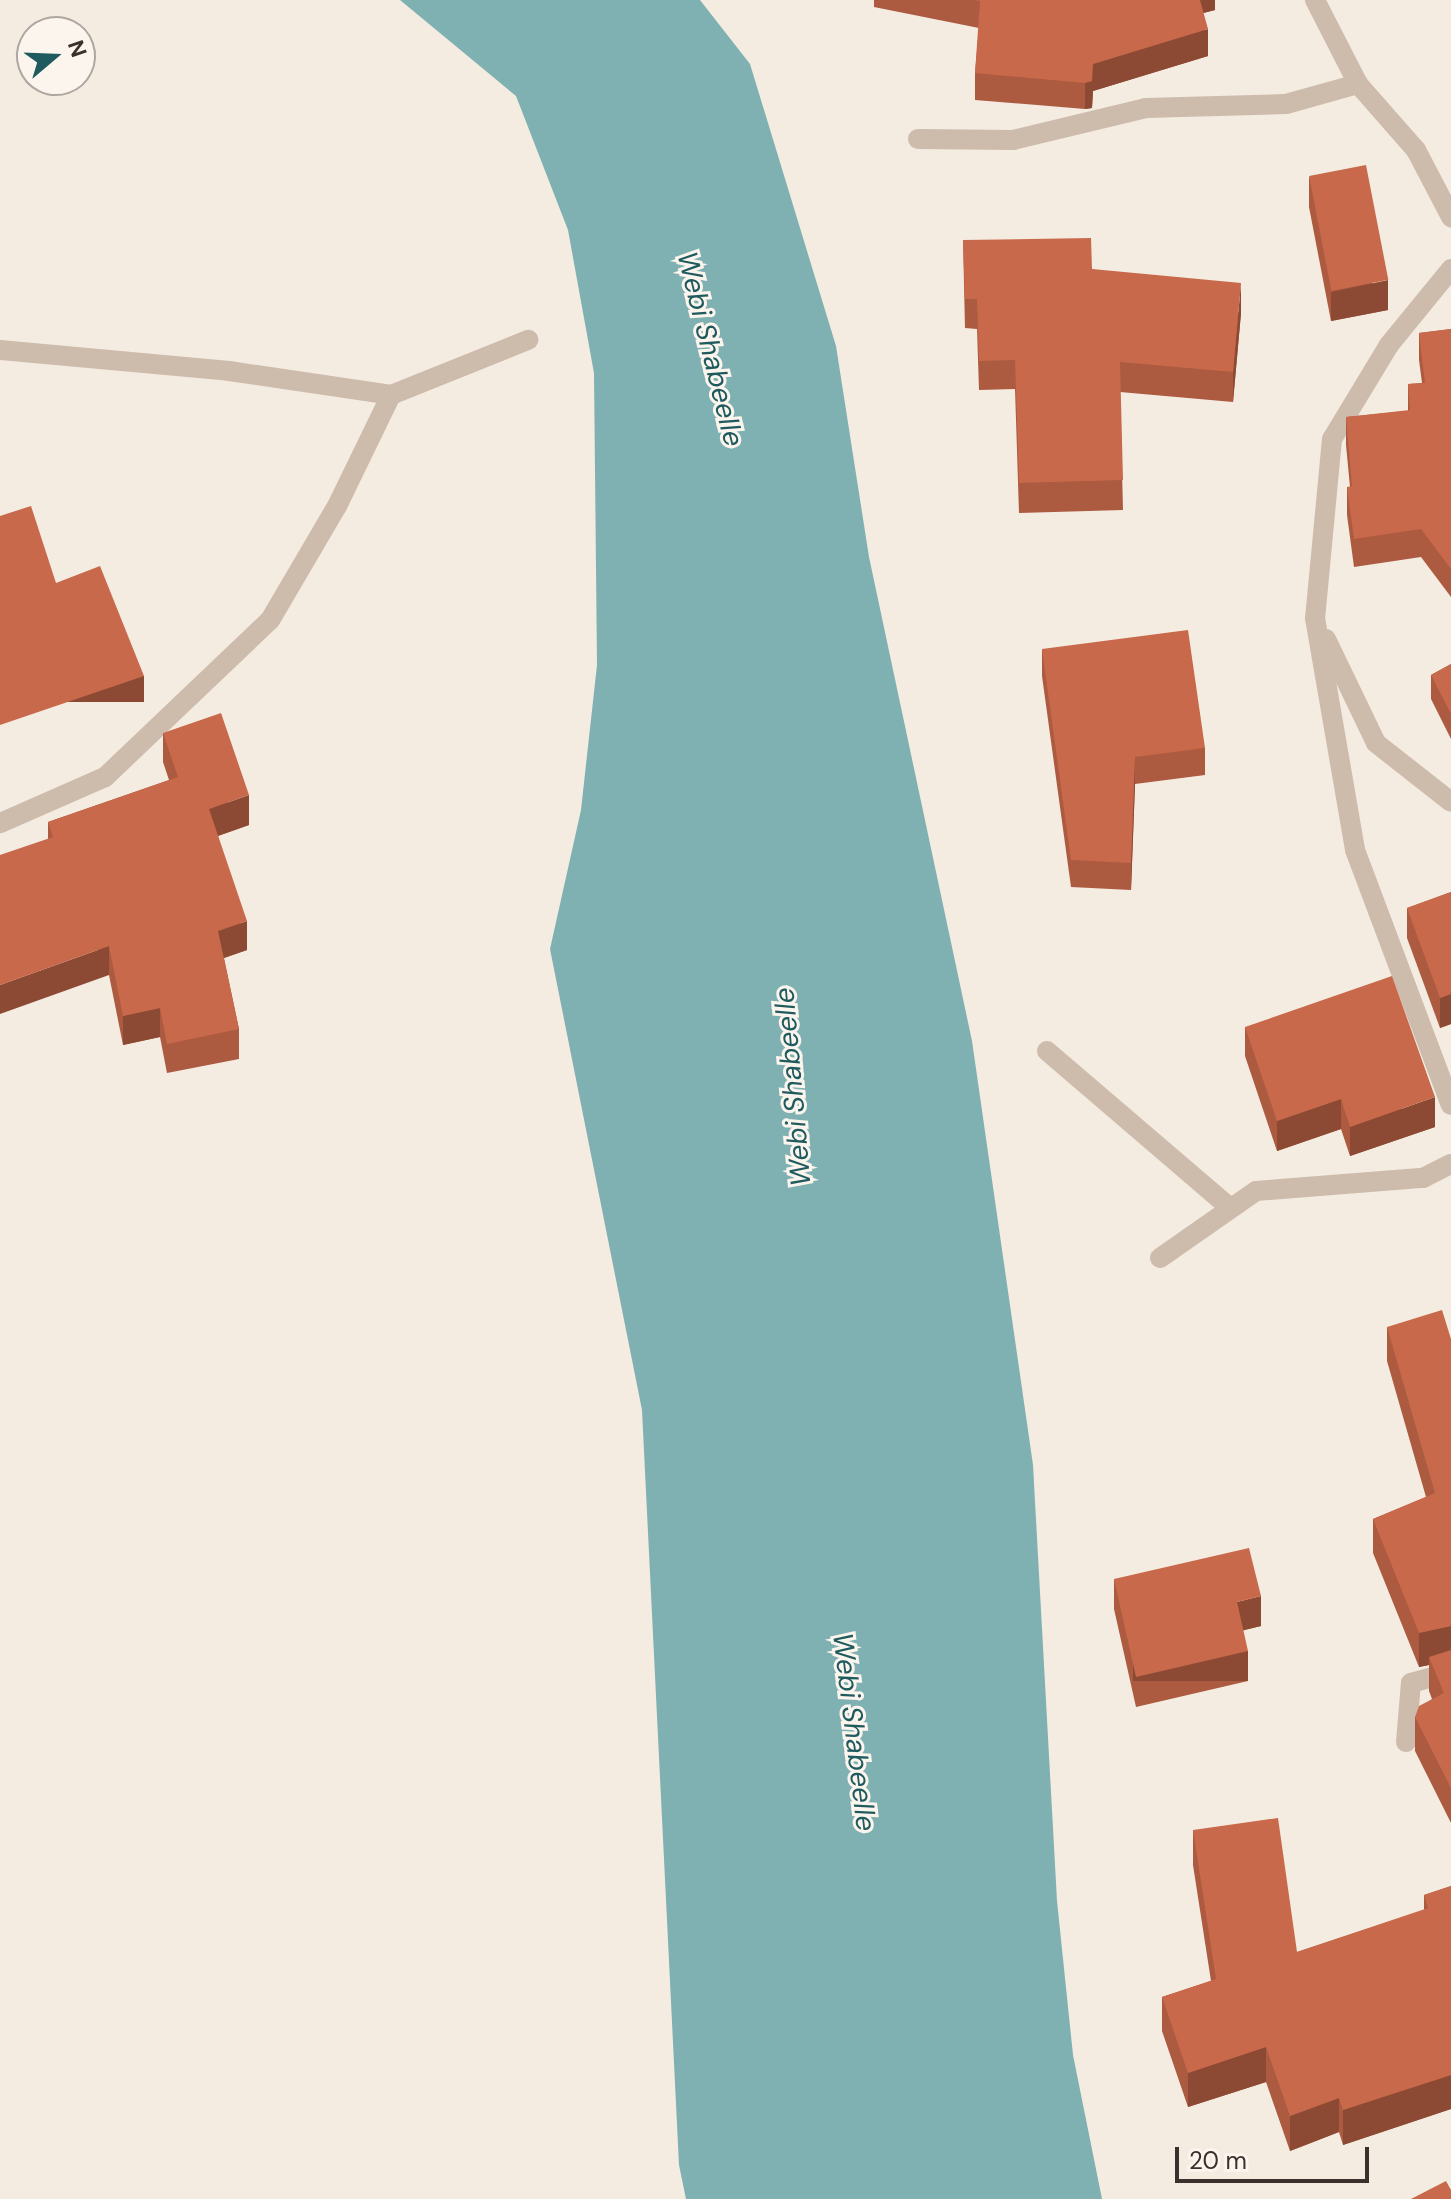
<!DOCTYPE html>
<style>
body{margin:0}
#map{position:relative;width:1451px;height:2199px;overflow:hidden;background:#f4ebe1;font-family:"DM Sans",sans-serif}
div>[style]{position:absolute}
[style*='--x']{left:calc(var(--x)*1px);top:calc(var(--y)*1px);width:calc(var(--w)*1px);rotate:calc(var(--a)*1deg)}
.water>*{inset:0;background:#7fb0b2}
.minor>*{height:20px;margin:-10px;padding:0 10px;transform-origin:10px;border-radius:10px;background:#cdbbac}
.wall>*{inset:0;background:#ac5a40}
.shaded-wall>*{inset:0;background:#8c4a34;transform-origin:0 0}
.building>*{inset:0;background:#c8694b;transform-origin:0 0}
span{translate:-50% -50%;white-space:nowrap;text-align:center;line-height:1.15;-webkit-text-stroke:6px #fbf5ee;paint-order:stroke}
.water-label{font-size:28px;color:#1f5a5e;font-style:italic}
.north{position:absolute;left:16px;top:16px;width:80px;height:80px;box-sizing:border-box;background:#fbf5ee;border:2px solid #aea6a0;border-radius:50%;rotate:71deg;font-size:22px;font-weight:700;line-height:32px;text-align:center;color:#3b302b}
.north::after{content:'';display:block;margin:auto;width:28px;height:36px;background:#1f5a5e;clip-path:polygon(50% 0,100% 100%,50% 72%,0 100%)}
.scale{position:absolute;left:1175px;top:2147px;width:194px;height:36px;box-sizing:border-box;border:4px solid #3b302b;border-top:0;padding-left:10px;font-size:24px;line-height:28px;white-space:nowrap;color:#3b302b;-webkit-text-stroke:6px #fbf5ee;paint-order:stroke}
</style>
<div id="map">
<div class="water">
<div style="clip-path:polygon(400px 0,700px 0,750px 64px,836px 346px,869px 557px,972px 1041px,1033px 1465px,1057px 1901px,1073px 2055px,1102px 2199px,686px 2199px,679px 2165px,642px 1410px,550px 949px,581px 810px,597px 665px,594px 373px,568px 230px,516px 96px)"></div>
</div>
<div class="minor">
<div style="--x:1315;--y:0;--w:94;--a:62.9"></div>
<div style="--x:1358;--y:84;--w:88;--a:48.7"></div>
<div style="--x:1416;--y:150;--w:76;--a:62.4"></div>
<div style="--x:918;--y:139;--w:95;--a:0.6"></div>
<div style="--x:1013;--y:140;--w:137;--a:-13.5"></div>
<div style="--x:1146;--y:108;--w:140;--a:-1.6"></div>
<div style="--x:1286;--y:104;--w:75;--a:-15.5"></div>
<div style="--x:1451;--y:269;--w:98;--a:129.2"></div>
<div style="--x:1389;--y:345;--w:110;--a:121.2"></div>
<div style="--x:1332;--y:439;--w:180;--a:95.4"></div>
<div style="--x:1315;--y:618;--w:235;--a:80.2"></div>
<div style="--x:1355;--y:850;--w:272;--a:69.4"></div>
<div style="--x:0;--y:350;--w:230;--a:5.2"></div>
<div style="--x:229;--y:371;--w:164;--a:8.4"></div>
<div style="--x:391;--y:395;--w:123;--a:115.9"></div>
<div style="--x:337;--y:506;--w:132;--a:120.4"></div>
<div style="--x:270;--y:620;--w:228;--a:136.4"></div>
<div style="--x:105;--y:777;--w:115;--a:156.3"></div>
<div style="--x:391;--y:395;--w:148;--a:-21.9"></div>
<div style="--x:1326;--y:639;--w:115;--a:64.3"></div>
<div style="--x:1376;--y:743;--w:95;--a:38.2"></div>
<div style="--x:1047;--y:1051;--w:240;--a:40.6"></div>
<div style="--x:1160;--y:1258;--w:117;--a:-34.9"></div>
<div style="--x:1256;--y:1191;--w:168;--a:-4.5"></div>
<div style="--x:1423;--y:1178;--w:31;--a:-27"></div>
<div style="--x:1406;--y:1742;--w:59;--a:-85.2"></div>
<div style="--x:1411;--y:1683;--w:41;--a:-15.4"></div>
</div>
<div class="wall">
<div style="clip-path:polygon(874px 0,1215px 0,1215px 10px,1203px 13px,1208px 56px,1093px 91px,1092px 108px,1085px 109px,975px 100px,975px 73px,979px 28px,874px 7px)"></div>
<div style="clip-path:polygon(1309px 177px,1388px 310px,1331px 321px,1309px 207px)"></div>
<div style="clip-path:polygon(963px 240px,1092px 269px,1241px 313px,1233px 402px,1120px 392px,1123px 510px,1019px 513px,1015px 389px,979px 390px,977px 329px,965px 328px)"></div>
<div style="clip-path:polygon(1451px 329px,1451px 597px,1421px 557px,1354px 567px,1347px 515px,1347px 487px,1350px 487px,1346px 445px,1346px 417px,1408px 411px,1408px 384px,1422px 383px,1419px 360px,1419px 333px)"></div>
<div style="clip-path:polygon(1042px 649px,1205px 748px,1205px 775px,1135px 784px,1131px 890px,1071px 887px,1042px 676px)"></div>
<div style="clip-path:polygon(1451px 664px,1451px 739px,1431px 699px,1431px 675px)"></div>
<div style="clip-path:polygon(163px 733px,249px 825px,218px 836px,247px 950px,224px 958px,239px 1029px,239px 1059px,167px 1073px,160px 1037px,123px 1045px,109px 975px,48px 839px,48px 822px,169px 780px,163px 762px)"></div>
<div style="clip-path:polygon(1451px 892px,1451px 1024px,1440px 1028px,1407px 938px,1407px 908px)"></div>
<div style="clip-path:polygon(1245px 1027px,1435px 1127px,1350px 1156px,1341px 1129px,1277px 1151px,1245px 1056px)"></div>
<div style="clip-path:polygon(1387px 1327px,1451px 1339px,1451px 1823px,1415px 1751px,1415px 1717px,1432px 1699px,1429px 1691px,1429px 1665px,1419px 1667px,1373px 1553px,1373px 1519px,1426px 1497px,1387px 1361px)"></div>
<div style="clip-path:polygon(1114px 1579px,1261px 1626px,1243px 1630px,1248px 1681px,1136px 1707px,1114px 1609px)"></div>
<div style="clip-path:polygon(1193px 1830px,1297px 1952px,1424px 1910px,1424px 1895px,1451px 1886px,1451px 2109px,1343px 2145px,1339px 2132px,1290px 2151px,1266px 2082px,1188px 2107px,1162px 2031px,1162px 1997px,1211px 1981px,1193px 1865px)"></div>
</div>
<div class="shaded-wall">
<div style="clip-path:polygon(1196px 0,1215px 0,1215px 10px,1196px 15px)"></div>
<div style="clip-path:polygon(1208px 29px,1208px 56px,1093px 91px,1092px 108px,1085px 109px,1085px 83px,1093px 64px)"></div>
<div style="clip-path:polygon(1388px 280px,1388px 310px,1331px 321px,1331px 292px)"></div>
<div style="clip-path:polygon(1241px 283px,1241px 313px,1233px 402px,1233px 372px)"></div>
<div style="left:144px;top:676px;width:26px;height:152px;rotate:90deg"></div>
<div style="clip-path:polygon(1135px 757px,1135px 784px,1131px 890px,1131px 863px)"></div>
<div style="clip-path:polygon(249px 795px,249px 825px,209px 839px,209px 809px)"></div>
<div style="clip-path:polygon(247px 921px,247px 950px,218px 960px,218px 931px)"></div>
<div style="clip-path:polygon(109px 946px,109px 975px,0 1014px,0 985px)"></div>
<div style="clip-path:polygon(1451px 994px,1451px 1024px,1440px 1028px,1440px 998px)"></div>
<div style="clip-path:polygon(160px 1008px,160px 1037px,123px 1045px,123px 1016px)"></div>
<div style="clip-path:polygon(1435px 1097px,1435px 1127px,1350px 1156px,1350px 1127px)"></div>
<div style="clip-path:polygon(1341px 1099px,1341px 1129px,1277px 1151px,1277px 1121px)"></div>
<div style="clip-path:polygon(1261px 1596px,1261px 1626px,1237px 1632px,1237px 1602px)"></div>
<div style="clip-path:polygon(1451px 1626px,1451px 1660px,1429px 1657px,1429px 1665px,1419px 1667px,1419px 1633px)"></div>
<div style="left:1248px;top:1651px;width:30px;height:115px;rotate:90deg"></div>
<div style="clip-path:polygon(1266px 2047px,1266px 2082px,1188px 2107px,1188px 2073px)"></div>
<div style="clip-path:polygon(1451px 2075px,1451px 2109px,1343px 2145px,1343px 2110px)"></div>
<div style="clip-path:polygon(1339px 2098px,1339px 2132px,1290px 2151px,1290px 2116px)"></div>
</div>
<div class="building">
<div style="clip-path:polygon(974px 0,1200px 0,1208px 29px,1093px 64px,1092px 81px,1085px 83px,975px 73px,980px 1px)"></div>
<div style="left:1366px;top:165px;width:117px;height:58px;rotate:79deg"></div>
<div style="clip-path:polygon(1091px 238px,1092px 269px,1241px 283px,1233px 372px,1120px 362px,1123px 480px,1019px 483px,1015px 360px,979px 361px,977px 299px,965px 299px,963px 240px)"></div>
<div style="clip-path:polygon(1451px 329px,1451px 569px,1421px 529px,1354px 539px,1347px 487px,1352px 486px,1346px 417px,1410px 410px,1408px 384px,1425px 383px,1419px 333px)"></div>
<div style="clip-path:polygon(31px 506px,56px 583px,100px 566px,144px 676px,0 725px,0 516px)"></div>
<div style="clip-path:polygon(1188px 630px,1205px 748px,1135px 757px,1131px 863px,1071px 860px,1042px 649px)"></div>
<div style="clip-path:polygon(1451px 664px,1451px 714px,1431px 675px)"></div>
<div style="clip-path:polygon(221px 713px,249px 795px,209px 809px,247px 921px,218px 931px,239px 1029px,167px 1044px,160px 1008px,123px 1016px,109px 946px,0 985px,0 855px,53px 837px,48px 822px,178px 777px,163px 733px)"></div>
<div style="clip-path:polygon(1451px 892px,1451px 994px,1440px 998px,1407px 908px)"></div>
<div style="clip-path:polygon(1392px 976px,1435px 1097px,1350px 1127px,1341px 1099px,1277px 1121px,1245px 1027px)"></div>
<div style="clip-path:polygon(1442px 1310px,1451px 1339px,1451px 1626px,1419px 1633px,1373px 1519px,1435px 1493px,1387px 1327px)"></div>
<div style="clip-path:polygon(1249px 1548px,1261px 1596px,1237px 1602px,1248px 1651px,1136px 1677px,1114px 1579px)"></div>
<div style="clip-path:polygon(1451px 1650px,1451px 1788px,1415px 1717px,1419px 1706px,1444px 1693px,1429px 1657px)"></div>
<div style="clip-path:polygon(1278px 1818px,1297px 1952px,1428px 1908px,1424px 1895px,1451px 1886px,1451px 2075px,1343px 2110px,1339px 2098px,1290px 2116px,1266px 2047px,1188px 2073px,1162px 1997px,1216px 1979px,1193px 1830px)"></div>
<div style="clip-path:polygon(1446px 2181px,1451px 2190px,1451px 2199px,1411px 2199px)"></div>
</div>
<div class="water-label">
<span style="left:710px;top:349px;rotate:76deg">Webi Shabeelle</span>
<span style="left:793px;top:1087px;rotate:-95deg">Webi Shabeelle</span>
<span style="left:854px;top:1732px;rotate:83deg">Webi Shabeelle</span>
</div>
<div class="north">N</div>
<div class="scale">20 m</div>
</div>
